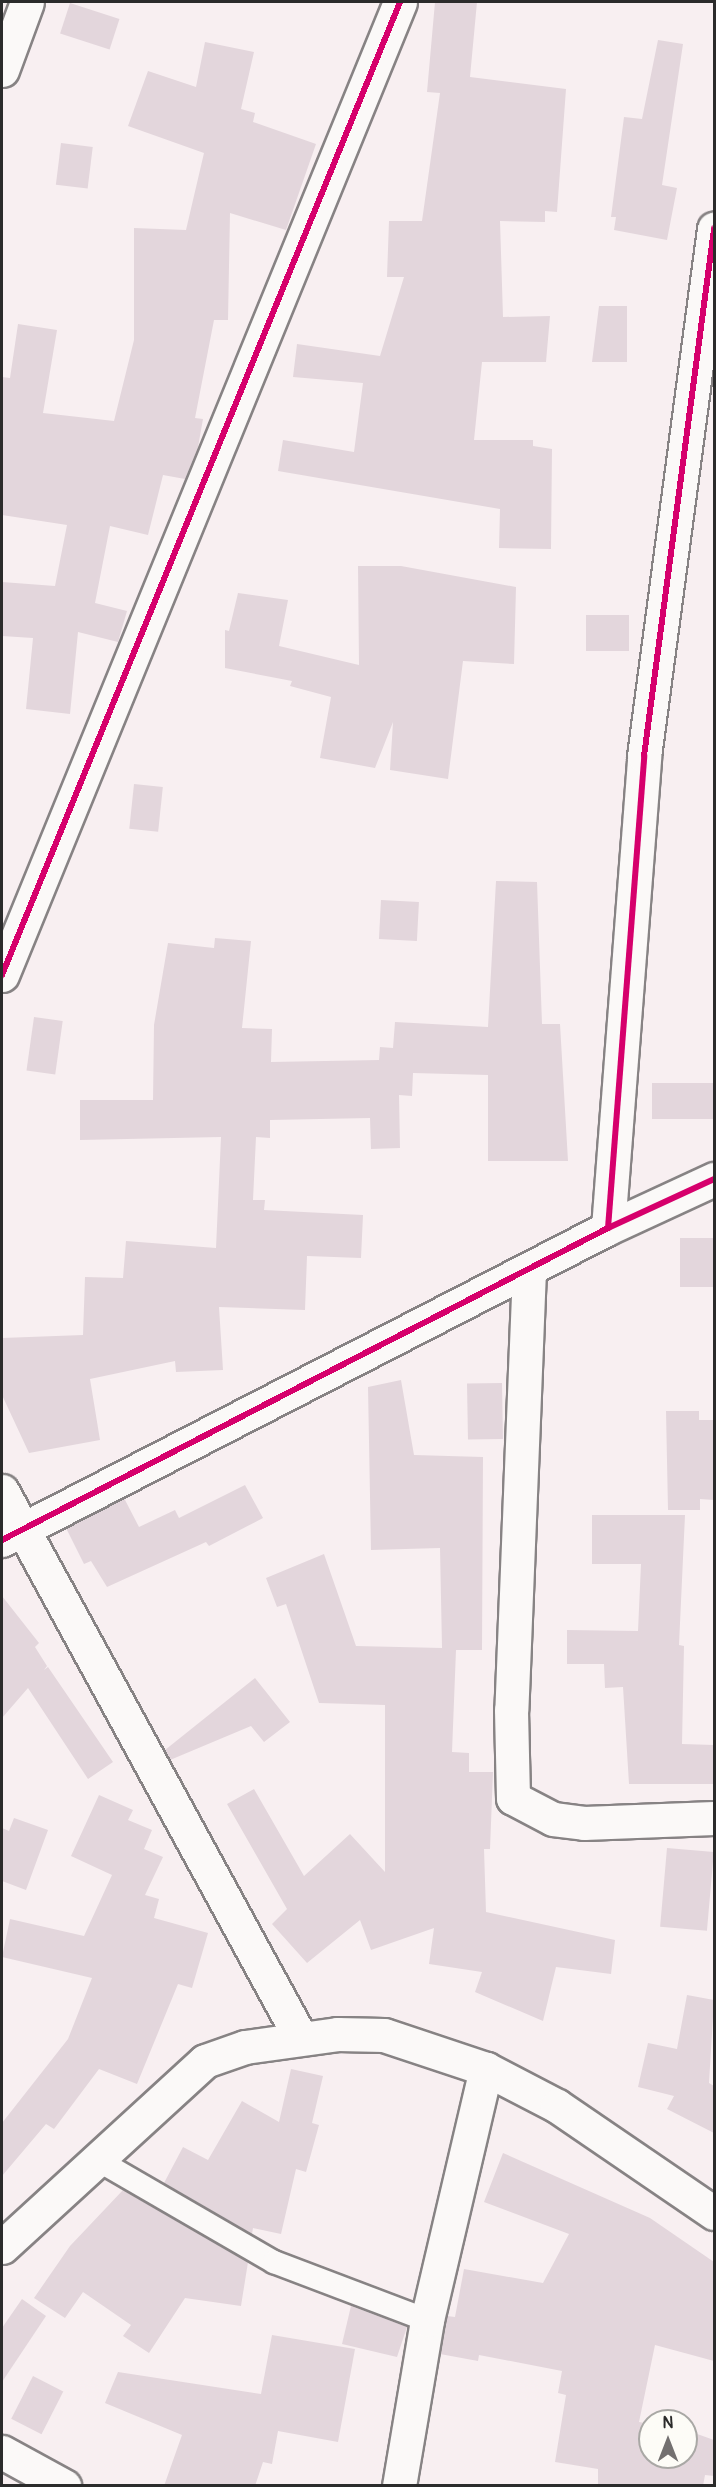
<!DOCTYPE html>
<style>
body{margin:0}
#map{position:relative;width:716px;height:2487px;overflow:hidden;background:#f8eff1;font-family:Pangolin,sans-serif}
div>[style]{position:absolute}
[style*='--x']{left:calc(var(--x)*1px);top:calc(var(--y)*1px);width:calc(var(--w)*1px);rotate:calc(var(--a)*1deg)}
.building>*{inset:0;background:#e3d6dc;transform-origin:0 0}
.roads{filter:drop-shadow(2px 0 #878384) drop-shadow(-2px 0 #878384) drop-shadow(0 2px #878384) drop-shadow(0 -2px #878384)}
.lane>*{height:22px;margin:-11px;padding:0 11px;transform-origin:11px;border-radius:11px;background:#fbf9f8}
.street>*{height:33px;margin:-16.5px;padding:0 16.5px;transform-origin:16.5px;border-radius:16.5px;background:#fbf9f8}
.secondary>*{height:33px;margin:-16.5px;padding:0 16.5px;transform-origin:16.5px;border-radius:16.5px;background:#fbf9f8}
.cycleway>*{height:6px;margin:-3px;padding:0 3px;transform-origin:3px;border-radius:3px;background:#d6006c}
span{translate:-50% -50%;white-space:nowrap;text-align:center;line-height:1.15;-webkit-text-stroke:5px #fdfcf7;paint-order:stroke}
.frame{position:absolute;inset:0;border:3px solid #2b2b2b;pointer-events:none}
.north{position:absolute;left:638px;top:2409px;width:60px;height:60px;box-sizing:border-box;background:#fdfcf7;border:2px solid #a9a8a5;border-radius:50%;rotate:0deg;font-size:16px;font-weight:700;line-height:24px;text-align:center;color:#2b2b2b}
.north::after{content:'';display:block;margin:auto;width:21px;height:27px;background:#737070;clip-path:polygon(50% 0,100% 100%,50% 72%,0 100%)}
</style>
<div id="map">
<div class="building">
<div style="clip-path:polygon(435px 2px,477px 2px,470px 77px,566px 89px,557px 212px,545px 211px,545px 222px,500px 221px,503px 317px,550px 316px,546px 362px,482px 362px,474px 440px,533px 440px,533px 446px,552px 449px,551px 549px,499px 548px,500px 509px,278px 471px,283px 440px,354px 452px,363px 383px,293px 377px,297px 344px,380px 356px,404px 277px,387px 277px,389px 221px,422px 221px,440px 93px,427px 92px)"></div>
<div style="left:70px;top:3px;width:52px;height:32px;rotate:18deg"></div>
<div style="clip-path:polygon(658px 40px,683px 44px,662px 185px,677px 188px,667px 240px,614px 230px,616px 217px,611px 217px,624px 117px,642px 119px)"></div>
<div style="clip-path:polygon(205px 42px,254px 52px,241px 109px,255px 113px,253px 122px,316px 144px,286px 230px,230px 213px,228px 320px,214px 320px,195px 418px,203px 419px,198px 447px,185px 479px,163px 475px,148px 535px,110px 526px,95px 603px,127px 611px,118px 642px,78px 632px,70px 714px,26px 709px,33px 638px,2px 636px,2px 582px,55px 586px,67px 525px,2px 515px,2px 377px,10px 378px,18px 324px,57px 330px,43px 413px,114px 421px,134px 340px,134px 228px,186px 230px,204px 153px,128px 126px,148px 71px,196px 87px)"></div>
<div style="left:61px;top:143px;width:32px;height:42px;rotate:7deg"></div>
<div style="clip-path:polygon(599px 306px,627px 306px,627px 362px,592px 362px)"></div>
<div style="clip-path:polygon(358px 566px,401px 566px,516px 587px,514px 664px,463px 661px,448px 779px,390px 770px,393px 722px,375px 768px,320px 758px,331px 697px,290px 686px,292px 681px,225px 668px,225px 630px,229px 631px,238px 593px,288px 600px,279px 646px,359px 665px)"></div>
<div style="left:586px;top:615px;width:43px;height:36px"></div>
<div style="left:134px;top:784px;width:29px;height:45px;rotate:6deg"></div>
<div style="clip-path:polygon(496px 881px,537px 882px,542px 1024px,560px 1024px,568px 1161px,488px 1161px,488px 1075px,413px 1073px,412px 1096px,399px 1095px,400px 1148px,371px 1149px,370px 1118px,270px 1120px,270px 1138px,256px 1137px,253px 1200px,265px 1200px,264px 1210px,363px 1215px,361px 1258px,307px 1256px,305px 1310px,219px 1307px,223px 1370px,176px 1372px,175px 1361px,90px 1379px,100px 1440px,29px 1453px,2px 1395px,2px 1338px,83px 1335px,85px 1277px,123px 1278px,126px 1241px,216px 1248px,221px 1137px,80px 1140px,80px 1100px,153px 1100px,154px 1025px,168px 943px,214px 948px,215px 938px,251px 941px,242px 1028px,272px 1029px,271px 1062px,379px 1060px,380px 1047px,393px 1048px,395px 1022px,488px 1027px)"></div>
<div style="left:381px;top:900px;width:38px;height:39px;rotate:3deg"></div>
<div style="left:34px;top:1017px;width:29px;height:54px;rotate:8deg"></div>
<div style="left:652px;top:1083px;width:62px;height:36px"></div>
<div style="left:714px;top:1238px;width:49px;height:34px;rotate:90deg"></div>
<div style="clip-path:polygon(401px 1380px,414px 1455px,483px 1457px,482px 1650px,456px 1650px,452px 1752px,469px 1753px,469px 1772px,493px 1772px,490px 1849px,484px 1849px,486px 1912px,615px 1940px,611px 1974px,556px 1967px,543px 2021px,475px 1992px,482px 1972px,429px 1964px,434px 1928px,371px 1950px,360px 1920px,307px 1963px,272px 1924px,287px 1909px,227px 1804px,254px 1789px,304px 1876px,350px 1834px,385px 1872px,385px 1705px,319px 1703px,286px 1604px,277px 1607px,266px 1578px,324px 1554px,356px 1646px,442px 1648px,440px 1548px,371px 1550px,368px 1387px)"></div>
<div style="left:502px;top:1383px;width:56px;height:35px;rotate:89deg"></div>
<div style="clip-path:polygon(666px 1411px,699px 1411px,699px 1420px,714px 1420px,714px 1500px,700px 1499px,700px 1510px,668px 1510px)"></div>
<div style="clip-path:polygon(245px 1485px,263px 1518px,209px 1546px,206px 1542px,107px 1587px,91px 1561px,84px 1564px,66px 1528px,124px 1498px,139px 1527px,175px 1510px,179px 1518px)"></div>
<div style="clip-path:polygon(592px 1515px,685px 1515px,679px 1645px,684px 1646px,682px 1744px,714px 1745px,714px 1784px,629px 1784px,623px 1687px,605px 1688px,604px 1664px,567px 1664px,567px 1630px,638px 1631px,641px 1564px,592px 1564px)"></div>
<div style="clip-path:polygon(2px 1596px,39px 1643px,35px 1647px,47px 1666px,44px 1670px,48px 1667px,113px 1762px,88px 1779px,28px 1688px,2px 1718px)"></div>
<div style="clip-path:polygon(255px 1678px,290px 1722px,264px 1742px,251px 1726px,170px 1760px,165px 1750px)"></div>
<div style="clip-path:polygon(99px 1795px,133px 1810px,128px 1820px,152px 1830px,144px 1849px,163px 1857px,145px 1895px,159px 1899px,154px 1918px,208px 1933px,192px 1988px,178px 1984px,137px 2084px,99px 2069px,54px 2129px,46px 2124px,2px 2176px,2px 2123px,68px 2039px,92px 1978px,2px 1957px,10px 1919px,84px 1936px,112px 1875px,71px 1856px)"></div>
<div style="clip-path:polygon(14px 1818px,48px 1830px,26px 1890px,2px 1881px,2px 1828px,9px 1831px)"></div>
<div style="left:667px;top:1848px;width:47px;height:79px;rotate:5deg"></div>
<div style="clip-path:polygon(687px 1995px,714px 2000px,709px 2083px,714px 2086px,714px 2133px,667px 2109px,674px 2096px,638px 2087px,648px 2043px,677px 2049px)"></div>
<div style="clip-path:polygon(291px 2069px,323px 2076px,312px 2123px,319px 2125px,306px 2172px,296px 2169px,281px 2234px,253px 2228px,252px 2234px,164px 2183px,183px 2147px,208px 2160px,242px 2101px,279px 2122px)"></div>
<div style="clip-path:polygon(503px 2153px,650px 2218px,714px 2262px,714px 2361px,655px 2345px,639px 2422px,650px 2424px,650px 2457px,686px 2457px,686px 2430px,714px 2440px,714px 2476px,705px 2475px,703px 2486px,598px 2486px,598px 2469px,555px 2462px,566px 2395px,558px 2393px,562px 2371px,479px 2355px,478px 2361px,440px 2354px,447px 2316px,455px 2317px,464px 2269px,543px 2283px,569px 2234px,484px 2202px)"></div>
<div style="clip-path:polygon(123px 2190px,248px 2262px,241px 2306px,185px 2298px,149px 2353px,123px 2336px,131px 2325px,83px 2292px,65px 2318px,34px 2298px,70px 2246px)"></div>
<div style="clip-path:polygon(22px 2299px,46px 2316px,2px 2382px,2px 2328px)"></div>
<div style="clip-path:polygon(351px 2306px,407px 2327px,397px 2357px,342px 2344px)"></div>
<div style="clip-path:polygon(272px 2335px,355px 2349px,338px 2442px,278px 2431px,272px 2464px,263px 2462px,255px 2486px,164px 2486px,182px 2435px,105px 2403px,118px 2372px,261px 2394px)"></div>
<div style="left:33px;top:2376px;width:34px;height:48px;rotate:27deg"></div>
</div>
<div class="roads">
<div class="lane">
<div style="--x:96;--y:2159;--w:206;--a:30.1"></div>
<div style="--x:274;--y:2262;--w:164;--a:20.8"></div>
</div>
<div class="street">
<div style="--x:2;--y:70;--w:72;--a:-69.8"></div>
<div style="--x:2;--y:975;--w:1051;--a:-67.75"></div>
<div style="--x:608;--y:1228;--w:473;--a:-85.6"></div>
<div style="--x:644;--y:756;--w:532;--a:-82.43"></div>
<div style="--x:529;--y:1270;--w:440;--a:92.3"></div>
<div style="--x:511;--y:1710;--w:88;--a:88.7"></div>
<div style="--x:513;--y:1798;--w:45;--a:27.7"></div>
<div style="--x:553;--y:1819;--w:31;--a:7"></div>
<div style="--x:584;--y:1823;--w:130;--a:-2.2"></div>
<div style="--x:2;--y:1491;--w:622;--a:61.37"></div>
<div style="--x:2;--y:1540;--w:682;--a:-27.24"></div>
<div style="--x:608;--y:1228;--w:117;--a:-24.8"></div>
<div style="--x:2;--y:2452;--w:71;--a:28.7"></div>
<div style="--x:399;--y:2486;--w:168;--a:-80.4"></div>
<div style="--x:427;--y:2320;--w:258;--a:-76.8"></div>
</div>
<div class="secondary">
<div style="--x:2;--y:2247;--w:275;--a:-42.5"></div>
<div style="--x:205;--y:2061;--w:42;--a:-19.3"></div>
<div style="--x:245;--y:2047;--w:93;--a:-8"></div>
<div style="--x:337;--y:2034;--w:47;--a:1.2"></div>
<div style="--x:384;--y:2035;--w:108;--a:18.4"></div>
<div style="--x:486;--y:2069;--w:80;--a:27.5"></div>
<div style="--x:557;--y:2106;--w:190;--a:34.3"></div>
</div>
</div>
<div class="cycleway">
<div style="--x:2;--y:975;--w:1051;--a:-67.75"></div>
<div style="--x:608;--y:1228;--w:473;--a:-85.6"></div>
<div style="--x:644;--y:756;--w:532;--a:-82.43"></div>
<div style="--x:2;--y:1540;--w:682;--a:-27.24"></div>
<div style="--x:608;--y:1228;--w:117;--a:-24.8"></div>
</div>
<div class="frame"></div>
<div class="north">N</div>
</div>
